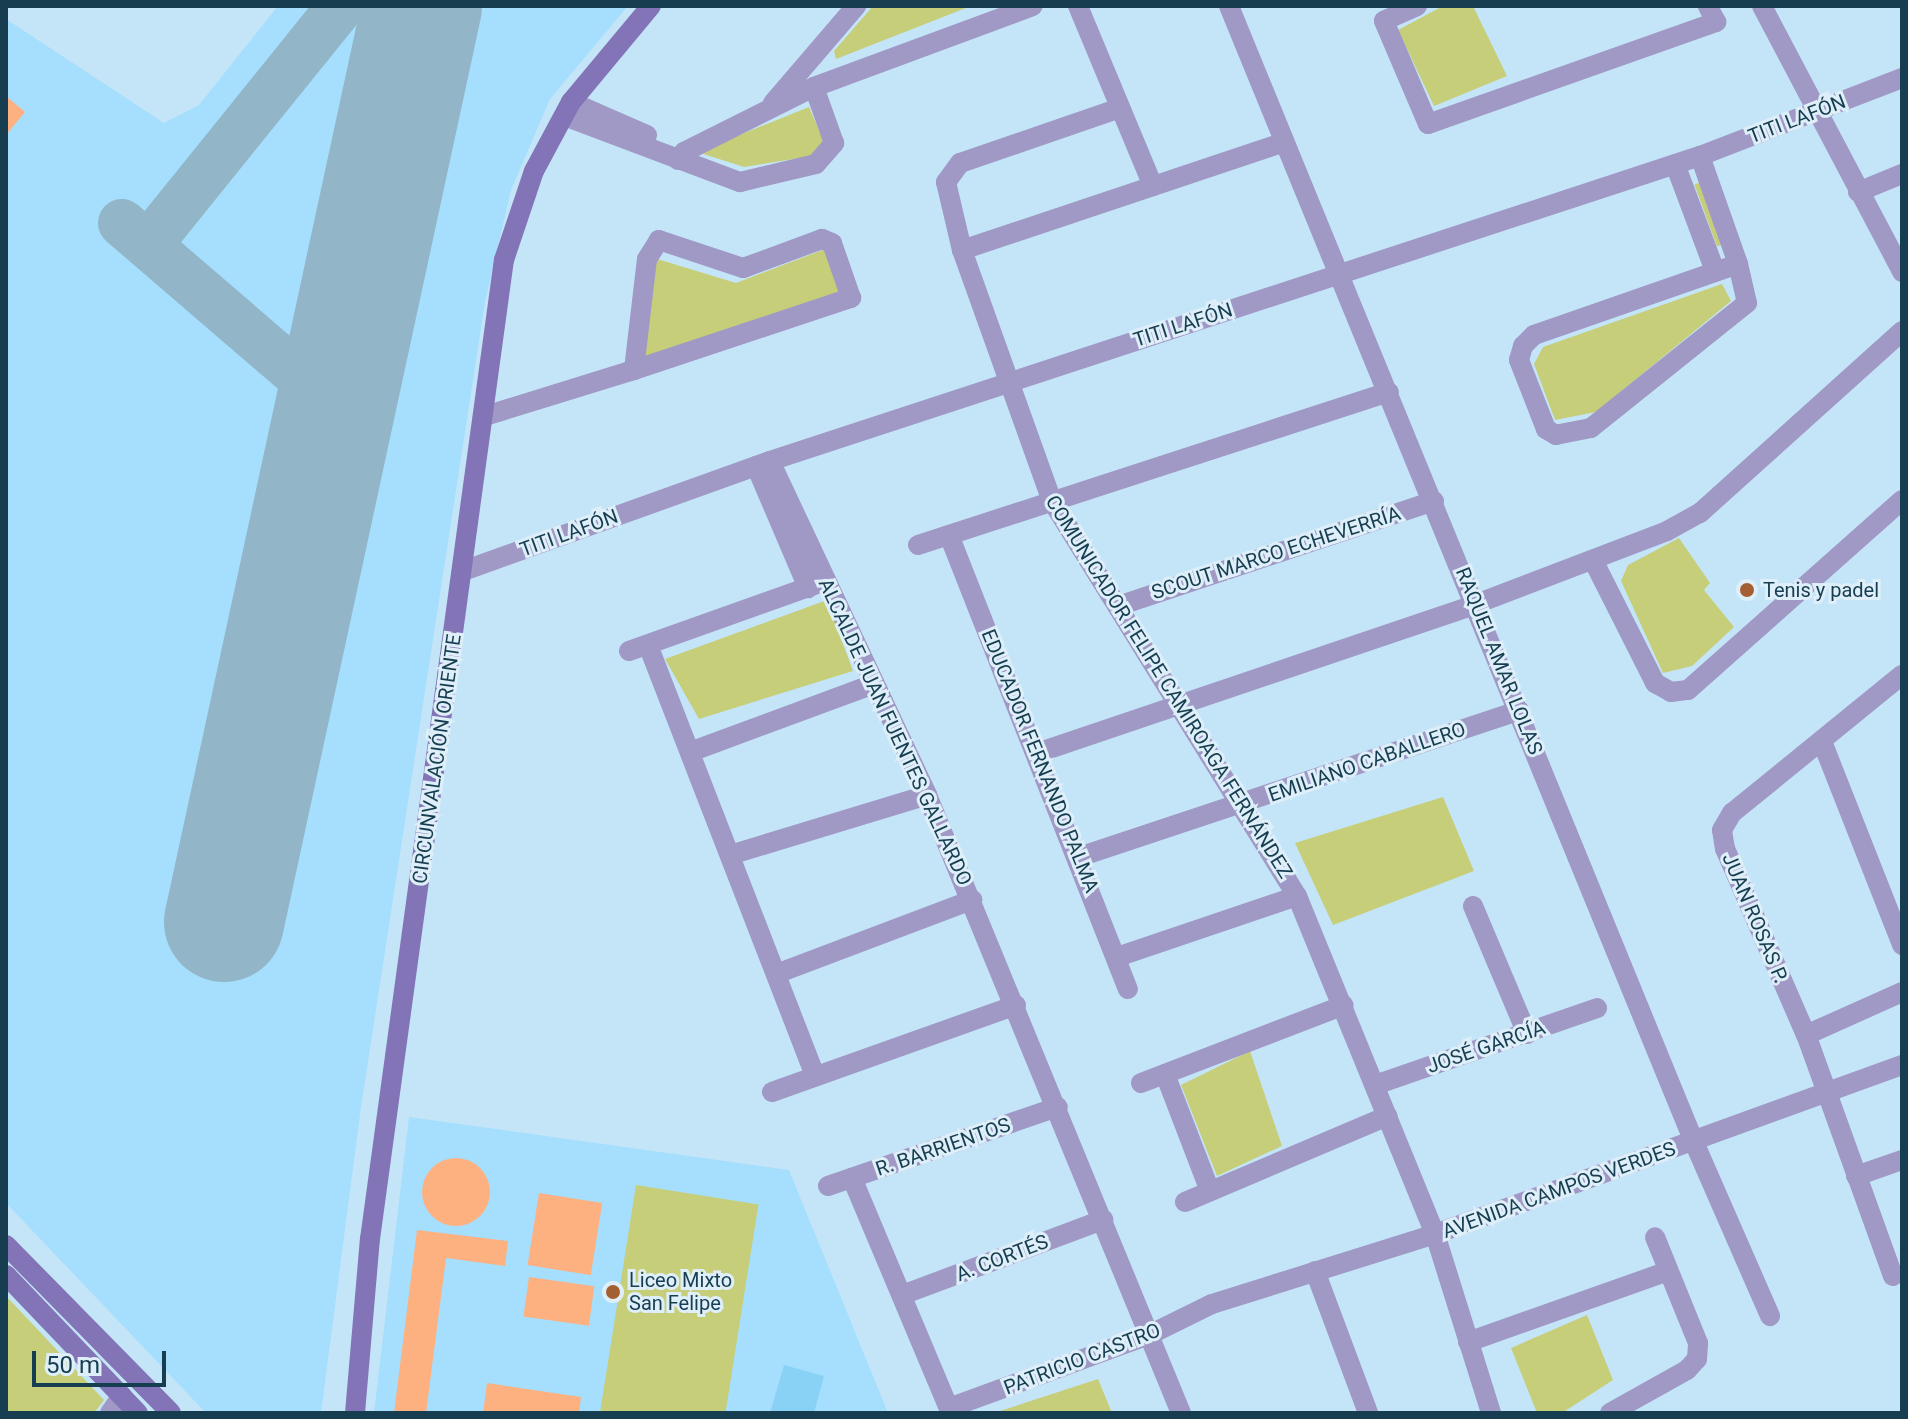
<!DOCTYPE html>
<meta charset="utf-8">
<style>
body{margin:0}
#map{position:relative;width:1908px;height:1419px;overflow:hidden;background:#c4e5f8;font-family:Roboto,sans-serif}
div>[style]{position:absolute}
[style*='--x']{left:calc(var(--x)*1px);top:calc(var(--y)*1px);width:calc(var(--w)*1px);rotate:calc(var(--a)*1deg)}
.built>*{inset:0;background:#a6defd}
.green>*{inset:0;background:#c7ce7a;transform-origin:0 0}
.water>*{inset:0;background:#8ad1f6}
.taxiway>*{height:48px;margin:-24px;padding:0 24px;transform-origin:24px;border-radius:24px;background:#92b6c8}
.runway>*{height:120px;margin:-60px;padding:0 60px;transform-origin:60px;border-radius:60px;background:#92b6c8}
.building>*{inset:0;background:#fdb181;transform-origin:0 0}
.round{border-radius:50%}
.street>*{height:20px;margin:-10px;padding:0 10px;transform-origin:10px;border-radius:10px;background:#a098c5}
.secondary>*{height:20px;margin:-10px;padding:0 10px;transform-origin:10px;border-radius:10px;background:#8274b6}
.dots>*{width:22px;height:22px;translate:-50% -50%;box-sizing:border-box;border:4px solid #dfeff9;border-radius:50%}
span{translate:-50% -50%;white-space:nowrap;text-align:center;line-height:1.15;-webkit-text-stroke:6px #dfeff9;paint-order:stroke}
.street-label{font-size:20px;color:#163d50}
.poi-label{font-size:20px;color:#163d50}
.left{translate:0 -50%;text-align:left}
.frame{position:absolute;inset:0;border:8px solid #163d50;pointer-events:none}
.scale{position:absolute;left:32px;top:1351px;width:134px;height:36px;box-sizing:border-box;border:4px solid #163d50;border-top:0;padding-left:10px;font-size:24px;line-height:28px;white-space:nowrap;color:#163d50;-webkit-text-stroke:6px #dfeff9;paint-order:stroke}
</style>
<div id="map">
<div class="built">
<div style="clip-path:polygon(278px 6px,628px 6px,550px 99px,511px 190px,485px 302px,361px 1107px,321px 1413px,206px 1413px,6px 1203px,6px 19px,164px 123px,199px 105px)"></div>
<div style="clip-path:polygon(409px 1117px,789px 1170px,888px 1413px,374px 1413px)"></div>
</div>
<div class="green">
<div style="clip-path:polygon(873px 6px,971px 6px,836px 59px,834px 51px)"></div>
<div style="clip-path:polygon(1443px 6px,1473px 6px,1507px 76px,1434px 106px,1398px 30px)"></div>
<div style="clip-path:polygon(809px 107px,824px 142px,819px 155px,744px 167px,697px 152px)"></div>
<div style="left:1701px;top:182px;width:66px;height:7px;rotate:70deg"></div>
<div style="clip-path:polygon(828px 248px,842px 294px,644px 363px,654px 258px,736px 283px)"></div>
<div style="clip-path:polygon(1722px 284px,1731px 301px,1596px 412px,1555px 420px,1534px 364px,1543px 347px)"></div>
<div style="clip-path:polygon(1679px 538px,1710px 583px,1704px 590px,1734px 627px,1692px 666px,1663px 673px,1621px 581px,1628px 565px)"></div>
<div style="clip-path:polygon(827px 600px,853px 671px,699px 719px,665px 659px)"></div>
<div style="clip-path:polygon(1443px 797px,1474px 871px,1333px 925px,1295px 843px)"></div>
<div style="clip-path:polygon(1250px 1051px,1282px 1146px,1217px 1176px,1181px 1085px)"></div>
<div style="left:636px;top:1185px;width:124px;height:231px;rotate:9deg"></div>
<div style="clip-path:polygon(6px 1296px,104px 1400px,94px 1413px,6px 1413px)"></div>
<div style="clip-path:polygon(1587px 1315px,1613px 1380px,1562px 1413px,1537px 1413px,1511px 1348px)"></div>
<div style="clip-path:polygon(1098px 1379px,1112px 1413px,994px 1413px)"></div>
</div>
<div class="water">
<div style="clip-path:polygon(784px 1365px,824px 1376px,814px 1413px,770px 1413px)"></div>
</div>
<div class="taxiway">
<div style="--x:122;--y:223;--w:282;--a:40.7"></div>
<div style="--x:148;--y:245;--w:307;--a:-51.1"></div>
</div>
<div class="runway">
<div style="--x:224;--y:922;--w:937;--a:-77.8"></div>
</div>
<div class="building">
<div style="clip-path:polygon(6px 96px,25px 112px,6px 135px)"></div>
<div class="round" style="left:422px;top:1158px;width:68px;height:68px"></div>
<div style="left:539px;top:1193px;width:64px;height:73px;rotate:9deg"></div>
<div style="clip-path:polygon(417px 1230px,508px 1241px,505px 1266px,446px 1258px,426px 1413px,394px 1413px)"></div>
<div style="left:529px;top:1277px;width:66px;height:40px;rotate:8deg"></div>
<div style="clip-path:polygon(487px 1383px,581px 1397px,579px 1413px,483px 1413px)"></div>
</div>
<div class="street">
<div style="--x:1078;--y:6;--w:195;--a:67.4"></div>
<div style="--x:1229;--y:6;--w:1227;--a:67.74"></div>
<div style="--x:1694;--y:1142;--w:190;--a:66.4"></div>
<div style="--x:1417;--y:6;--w:36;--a:156"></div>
<div style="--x:1384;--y:21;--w:112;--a:66.9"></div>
<div style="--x:1428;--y:124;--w:306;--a:-19.5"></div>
<div style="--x:1716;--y:22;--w:18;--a:-117"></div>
<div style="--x:1762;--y:6;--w:301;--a:62.2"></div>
<div style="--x:571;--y:102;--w:83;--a:23.5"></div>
<div style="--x:773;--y:103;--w:128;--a:-49.4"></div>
<div style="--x:1120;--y:108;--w:169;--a:161"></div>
<div style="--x:960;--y:163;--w:24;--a:126"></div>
<div style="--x:946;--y:182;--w:70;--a:76.8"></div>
<div style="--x:962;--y:250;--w:267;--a:70.3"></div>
<div style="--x:1052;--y:501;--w:465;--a:58.2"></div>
<div style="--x:1297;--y:896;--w:365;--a:67.8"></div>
<div style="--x:1435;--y:1234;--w:188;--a:72.6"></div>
<div style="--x:564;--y:116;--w:188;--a:20.6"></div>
<div style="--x:740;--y:182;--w:78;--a:-13.3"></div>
<div style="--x:816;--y:164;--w:28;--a:-49"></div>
<div style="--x:834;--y:143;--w:59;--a:-109.7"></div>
<div style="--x:1700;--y:156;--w:114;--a:70.6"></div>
<div style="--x:1738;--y:264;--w:40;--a:77"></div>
<div style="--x:1747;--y:303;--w:200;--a:141.3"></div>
<div style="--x:1591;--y:428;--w:36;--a:169"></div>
<div style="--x:1556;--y:435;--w:12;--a:-149"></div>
<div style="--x:1546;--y:429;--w:74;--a:-111.4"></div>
<div style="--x:1519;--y:360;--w:15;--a:-74"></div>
<div style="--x:1523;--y:346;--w:16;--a:-45"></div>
<div style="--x:1534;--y:335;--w:216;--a:-19.2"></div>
<div style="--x:678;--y:160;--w:10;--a:-53"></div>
<div style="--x:684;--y:152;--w:145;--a:-26.6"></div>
<div style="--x:814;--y:87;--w:233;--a:-20.3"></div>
<div style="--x:1675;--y:164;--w:114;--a:69.5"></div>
<div style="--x:1858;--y:192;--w:48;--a:-22.2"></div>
<div style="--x:962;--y:250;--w:340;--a:-18.5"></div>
<div style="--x:485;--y:416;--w:156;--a:-17.2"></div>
<div style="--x:634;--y:370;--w:229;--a:-18.4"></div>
<div style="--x:851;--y:298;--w:58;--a:-109.1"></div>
<div style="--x:832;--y:243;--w:11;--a:-158"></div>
<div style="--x:822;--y:239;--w:84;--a:159.8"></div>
<div style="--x:743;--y:268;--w:89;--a:-161.6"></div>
<div style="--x:659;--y:240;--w:22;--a:122"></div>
<div style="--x:647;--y:259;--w:112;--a:96.7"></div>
<div style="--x:770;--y:461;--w:369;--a:64.8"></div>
<div style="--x:927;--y:795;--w:668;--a:67.66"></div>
<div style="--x:756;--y:466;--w:133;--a:66.9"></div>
<div style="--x:949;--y:535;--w:488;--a:68.5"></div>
<div style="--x:918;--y:545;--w:495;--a:-18"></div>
<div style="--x:1593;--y:560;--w:138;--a:63.2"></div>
<div style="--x:1655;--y:683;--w:18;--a:29"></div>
<div style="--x:1671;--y:692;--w:17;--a:-7"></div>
<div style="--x:1688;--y:690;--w:286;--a:-41.6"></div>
<div style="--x:463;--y:571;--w:326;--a:-19.7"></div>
<div style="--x:770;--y:461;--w:979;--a:-18.16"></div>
<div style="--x:1700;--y:156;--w:217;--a:-21.1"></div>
<div style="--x:1118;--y:606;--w:333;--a:-18.4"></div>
<div style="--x:648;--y:645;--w:461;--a:68.8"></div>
<div style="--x:629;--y:651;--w:209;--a:-19.6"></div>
<div style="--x:1823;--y:744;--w:216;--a:68.5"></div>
<div style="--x:690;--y:752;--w:196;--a:-20.3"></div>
<div style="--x:1037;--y:753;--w:464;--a:-18.7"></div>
<div style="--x:1476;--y:604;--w:204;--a:-20.9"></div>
<div style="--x:1667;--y:531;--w:38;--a:-29"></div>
<div style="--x:1700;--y:513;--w:272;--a:-42"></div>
<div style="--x:730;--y:855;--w:206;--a:-16.9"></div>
<div style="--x:1079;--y:857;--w:464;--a:-18.4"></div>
<div style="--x:1473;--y:906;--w:139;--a:67.1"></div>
<div style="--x:1117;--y:957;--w:190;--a:-18.7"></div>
<div style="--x:776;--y:974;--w:210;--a:-20.7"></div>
<div style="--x:1806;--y:1035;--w:105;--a:-24.1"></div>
<div style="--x:1165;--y:1074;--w:125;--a:69"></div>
<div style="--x:1141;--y:1083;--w:217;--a:-21"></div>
<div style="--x:1375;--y:1085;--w:235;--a:-19.1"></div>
<div style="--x:772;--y:1092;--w:259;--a:-19.6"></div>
<div style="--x:1856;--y:1176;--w:49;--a:-19.2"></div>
<div style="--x:852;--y:1178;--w:255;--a:67.2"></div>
<div style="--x:828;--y:1186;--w:243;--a:-19"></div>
<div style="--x:1185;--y:1202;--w:220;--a:-23"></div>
<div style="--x:1315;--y:1271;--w:152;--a:69.5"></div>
<div style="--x:1893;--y:1276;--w:256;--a:-109.8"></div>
<div style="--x:1806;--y:1035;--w:203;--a:-113.5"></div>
<div style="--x:1725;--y:849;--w:19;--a:-99"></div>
<div style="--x:1722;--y:830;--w:20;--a:-60"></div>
<div style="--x:1732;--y:813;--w:219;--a:-39.1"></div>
<div style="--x:902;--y:1295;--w:215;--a:-20.5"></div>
<div style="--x:1468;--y:1342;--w:210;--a:-19.5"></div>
<div style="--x:949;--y:1408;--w:213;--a:-20.1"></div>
<div style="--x:1149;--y:1335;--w:70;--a:-26.2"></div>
<div style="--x:1212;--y:1304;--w:234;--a:-17.4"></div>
<div style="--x:1435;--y:1234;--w:497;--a:-19.9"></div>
<div style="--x:110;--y:1413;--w:21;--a:-55"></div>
<div style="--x:1610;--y:1413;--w:88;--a:-29.2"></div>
<div style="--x:1687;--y:1370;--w:15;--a:-48"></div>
<div style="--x:1697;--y:1359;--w:16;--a:-86"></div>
<div style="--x:1698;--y:1343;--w:114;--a:-112.1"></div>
</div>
<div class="secondary">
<div style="--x:6;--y:1245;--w:235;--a:45.5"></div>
<div style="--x:6;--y:1275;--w:191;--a:46.3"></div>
<div style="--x:355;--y:1413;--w:175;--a:-85.1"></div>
<div style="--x:370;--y:1239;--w:988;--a:-82.21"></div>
<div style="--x:504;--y:260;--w:94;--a:-71.4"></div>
<div style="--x:534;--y:171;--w:78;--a:-61.8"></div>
<div style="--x:571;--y:102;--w:125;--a:-50.2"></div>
</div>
<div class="dots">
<div style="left:1747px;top:590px;background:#a35f31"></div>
<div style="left:613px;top:1292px;background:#a35f31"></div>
</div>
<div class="street-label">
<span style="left:1797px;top:119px;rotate:-21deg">TITI LAFÓN</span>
<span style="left:1183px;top:325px;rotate:-18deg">TITI LAFÓN</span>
<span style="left:569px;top:533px;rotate:-20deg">TITI LAFÓN</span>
<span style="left:1276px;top:553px;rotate:-18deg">SCOUT MARCO ECHEVERRÍA</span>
<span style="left:1499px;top:661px;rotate:68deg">RAQUEL AMAR LOLAS</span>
<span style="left:1169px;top:687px;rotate:58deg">COMUNICADOR FELIPE CAMIROAGA FERNÁNDEZ</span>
<span style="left:895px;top:732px;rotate:65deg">ALCALDE JUAN FUENTES GALLARDO</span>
<span style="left:437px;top:759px;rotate:-82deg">CIRCUNVALACIÓN ORIENTE</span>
<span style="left:1040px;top:761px;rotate:68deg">EDUCADOR FERNANDO PALMA</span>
<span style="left:1367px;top:762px;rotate:-19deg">EMILIANO CABALLERO</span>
<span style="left:1755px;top:918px;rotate:67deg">JUAN ROSAS P.</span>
<span style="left:1486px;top:1047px;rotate:-19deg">JOSÉ GARCÍA</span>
<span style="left:943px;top:1147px;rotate:-19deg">R. BARRIENTOS</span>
<span style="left:1559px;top:1190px;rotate:-20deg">AVENIDA CAMPOS VERDES</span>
<span style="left:1002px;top:1258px;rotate:-21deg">A. CORTÉS</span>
<span style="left:1082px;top:1359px;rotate:-21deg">PATRICIO CASTRO</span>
</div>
<div class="poi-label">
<span class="left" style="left:1763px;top:590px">Tenis y padel</span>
<span class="left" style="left:629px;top:1292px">Liceo Mixto<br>San Felipe</span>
</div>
<div class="frame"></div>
<div class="scale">50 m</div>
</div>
